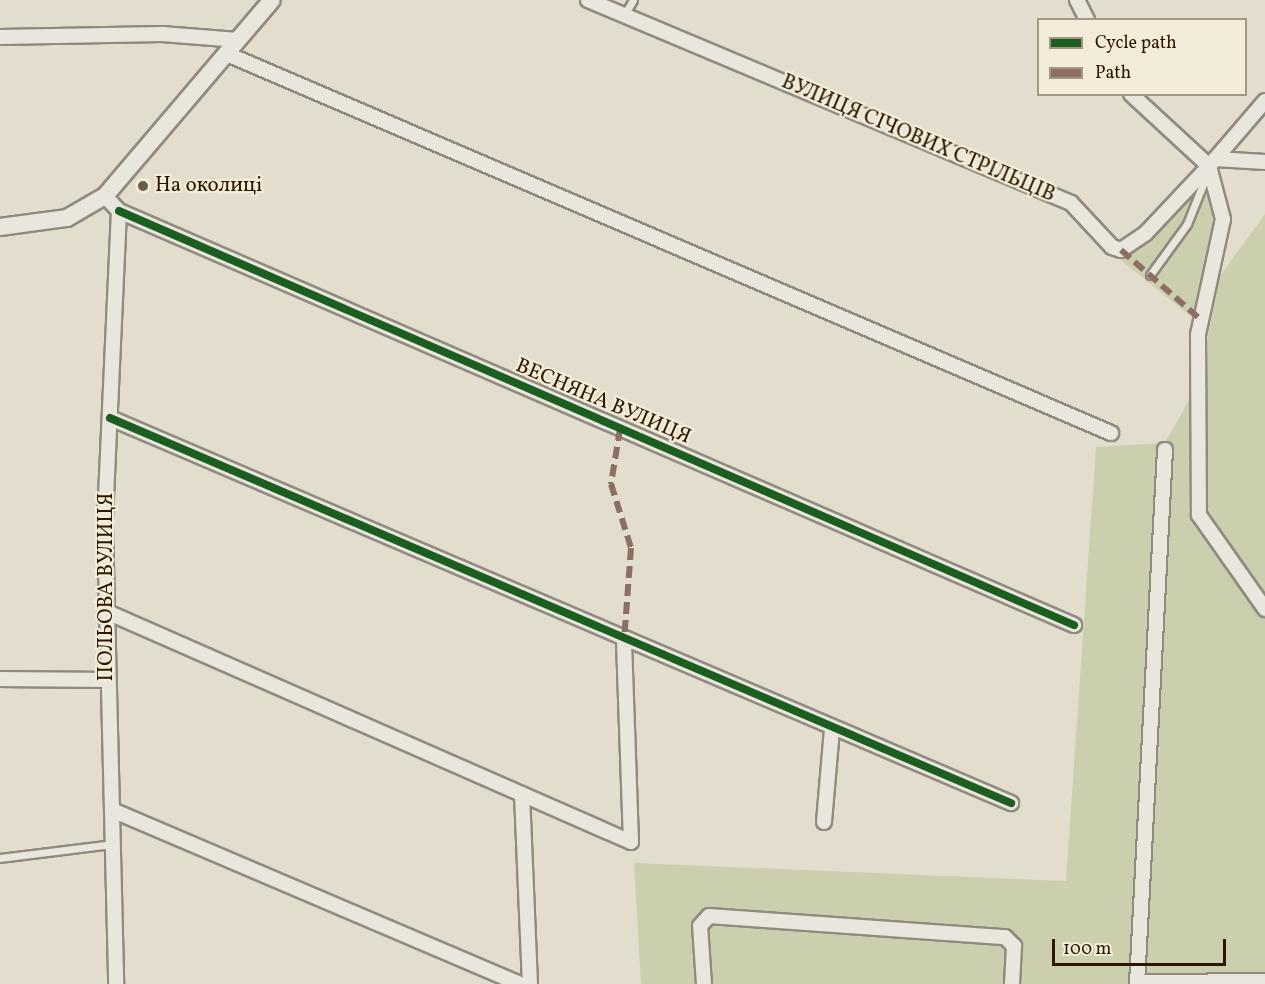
<!DOCTYPE html>
<meta charset="utf-8">
<style>
body{margin:0}
#map{position:relative;width:1265px;height:984px;overflow:hidden;background:#e2ddcd;font-family:Vollkorn,serif}
div>[style]{position:absolute}
[style*='--x']{left:calc(var(--x)*1px);top:calc(var(--y)*1px);width:calc(var(--w)*1px);rotate:calc(var(--a)*1deg)}
.green>*{inset:0;background:#cbcfae}
.roads{filter:drop-shadow(2px 0 #918b7f) drop-shadow(-2px 0 #918b7f) drop-shadow(0 2px #918b7f) drop-shadow(0 -2px #918b7f)}
.service>*{height:7px;margin:-3.5px;padding:0 3.5px;transform-origin:3.5px;border-radius:3.5px;background:#e9e6de}
.minor>*{height:14px;margin:-7px;padding:0 7px;transform-origin:7px;border-radius:7px;background:#e9e6de}
.tertiary>*{height:16px;margin:-8px;padding:0 8px;transform-origin:8px;border-radius:8px;background:#e9e6de}
.quiet>*{height:6px;margin-top:-3px;transform-origin:0;background:repeating-linear-gradient(90deg,#8d6e63 0 12px,transparent 0 18px)}
.cycleway>*{height:8px;margin:-4px;padding:0 4px;transform-origin:4px;border-radius:4px;background:#1b5e20}
.dots>*{width:16px;height:16px;translate:-50% -50%;box-sizing:border-box;border:3px solid #f2ecd9;border-radius:50%}
span{translate:-50% -50%;white-space:nowrap;text-align:center;line-height:1.15;-webkit-text-stroke:4.5px #f2ecd9;paint-order:stroke}
.street-label{font-size:21px;color:#2c1801}
.poi-label{font-size:21px;color:#2c1801}
.left{translate:0 -50%;text-align:left}
.legend{position:absolute;left:1037px;top:18px;width:210px;height:78px;box-sizing:border-box;background:#f2ecd9;border:2px solid #a39783;margin:0;padding:8px 10px;list-style:none;font-size:18px;color:#2c1801}
.legend li{display:flex;align-items:center;gap:12px;height:30px}
.legend b{width:30px;border:2px solid #a39783}
.scale{position:absolute;left:1052px;top:939px;width:174px;height:27px;box-sizing:border-box;border:3px solid #2c1801;border-top:0;padding-left:8px;font-size:18px;line-height:21px;white-space:nowrap;color:#2c1801;-webkit-text-stroke:4px #f2ecd9;paint-order:stroke}
</style>
<div id="map">
<div class="green">
<div style="clip-path:polygon(1201px 182px,1207px 182px,1213px 196px,1214px 228px,1193px 318px,1117px 257px,1138px 249px)"></div>
<div style="clip-path:polygon(1265px 214px,1265px 984px,641px 984px,634px 863px,1066px 881px,1096px 447px,1165px 443px,1199px 382px,1220px 276px)"></div>
</div>
<div class="roads">
<div class="service">
<div style="--x:624;--y:15;--w:17;--a:-59"></div>
<div style="--x:1150;--y:275;--w:63;--a:-54"></div>
<div style="--x:1187;--y:224;--w:54;--a:-68.2"></div>
<div style="--x:0;--y:858;--w:113;--a:-7.1"></div>
</div>
<div class="minor">
<div style="--x:588;--y:0;--w:524;--a:22.8"></div>
<div style="--x:1071;--y:203;--w:60;--a:47"></div>
<div style="--x:1112;--y:247;--w:9;--a:18"></div>
<div style="--x:1121;--y:250;--w:29;--a:-34"></div>
<div style="--x:1145;--y:234;--w:93;--a:-46.7"></div>
<div style="--x:1209;--y:166;--w:106;--a:-137.3"></div>
<div style="--x:1077;--y:0;--w:22;--a:63"></div>
<div style="--x:0;--y:37;--w:162;--a:-1.1"></div>
<div style="--x:162;--y:34;--w:76;--a:4.5"></div>
<div style="--x:227;--y:54;--w:962;--a:23.21"></div>
<div style="--x:1265;--y:101;--w:86;--a:130.7"></div>
<div style="--x:1209;--y:166;--w:55;--a:75.2"></div>
<div style="--x:1223;--y:219;--w:119;--a:102.2"></div>
<div style="--x:1198;--y:335;--w:180;--a:89.7"></div>
<div style="--x:1199;--y:515;--w:115;--a:54.9"></div>
<div style="--x:1215;--y:159;--w:50;--a:3.4"></div>
<div style="--x:105;--y:196;--w:21;--a:47"></div>
<div style="--x:119;--y:211;--w:314;--a:92.6"></div>
<div style="--x:105;--y:525;--w:459;--a:88.6"></div>
<div style="--x:119;--y:211;--w:1041;--a:23.44"></div>
<div style="--x:110;--y:418;--w:980;--a:23.14"></div>
<div style="--x:107;--y:612;--w:572;--a:23.7"></div>
<div style="--x:631;--y:842;--w:201;--a:-92"></div>
<div style="--x:0;--y:679;--w:106;--a:0.5"></div>
<div style="--x:522;--y:794;--w:190;--a:87.6"></div>
<div style="--x:112;--y:810;--w:443;--a:23.1"></div>
<div style="--x:824;--y:822;--w:94;--a:-85.1"></div>
<div style="--x:1137;--y:982;--w:128;--a:-0.4"></div>
<div style="--x:704;--y:984;--w:58;--a:-93.9"></div>
<div style="--x:700;--y:926;--w:13;--a:-48"></div>
<div style="--x:709;--y:916;--w:297;--a:4.1"></div>
<div style="--x:1005;--y:937;--w:13;--a:45"></div>
<div style="--x:1014;--y:946;--w:38;--a:93"></div>
<div style="--x:1137;--y:984;--w:535;--a:-87"></div>
</div>
<div class="tertiary">
<div style="--x:0;--y:227;--w:68;--a:-7.7"></div>
<div style="--x:67;--y:218;--w:44;--a:-30.1"></div>
<div style="--x:105;--y:196;--w:257;--a:-49.6"></div>
</div>
</div>
<div class="quiet">
<div style="--x:1121;--y:250;--w:105;--a:41.1"></div>
<div style="--x:620;--y:429;--w:56;--a:99.3"></div>
<div style="--x:611;--y:484;--w:67;--a:72.6"></div>
<div style="--x:631;--y:548;--w:93;--a:94.3"></div>
</div>
<div class="cycleway">
<div style="--x:119;--y:211;--w:1041;--a:23.44"></div>
<div style="--x:110;--y:418;--w:980;--a:23.14"></div>
</div>
<div class="dots">
<div style="left:143px;top:186px;background:#6c5d48"></div>
</div>
<div class="street-label">
<span style="left:918px;top:139px;rotate:23deg">ВУЛИЦЯ СІЧОВИХ СТРІЛЬЦІВ</span>
<span style="left:603px;top:402px;rotate:23deg">ВЕСНЯНА ВУЛИЦЯ</span>
<span style="left:107px;top:587px;rotate:-90deg">ПОЛЬОВА ВУЛИЦЯ</span>
</div>
<div class="poi-label">
<span class="left" style="left:155px;top:186px">На околиці</span>
</div>
<ul class="legend">
<li><b style="height:8px;background:#1b5e20"></b>Cycle path</li>
<li><b style="height:8px;background:#8d6e63"></b>Path</li>
</ul>
<div class="scale">100 m</div>
</div>
